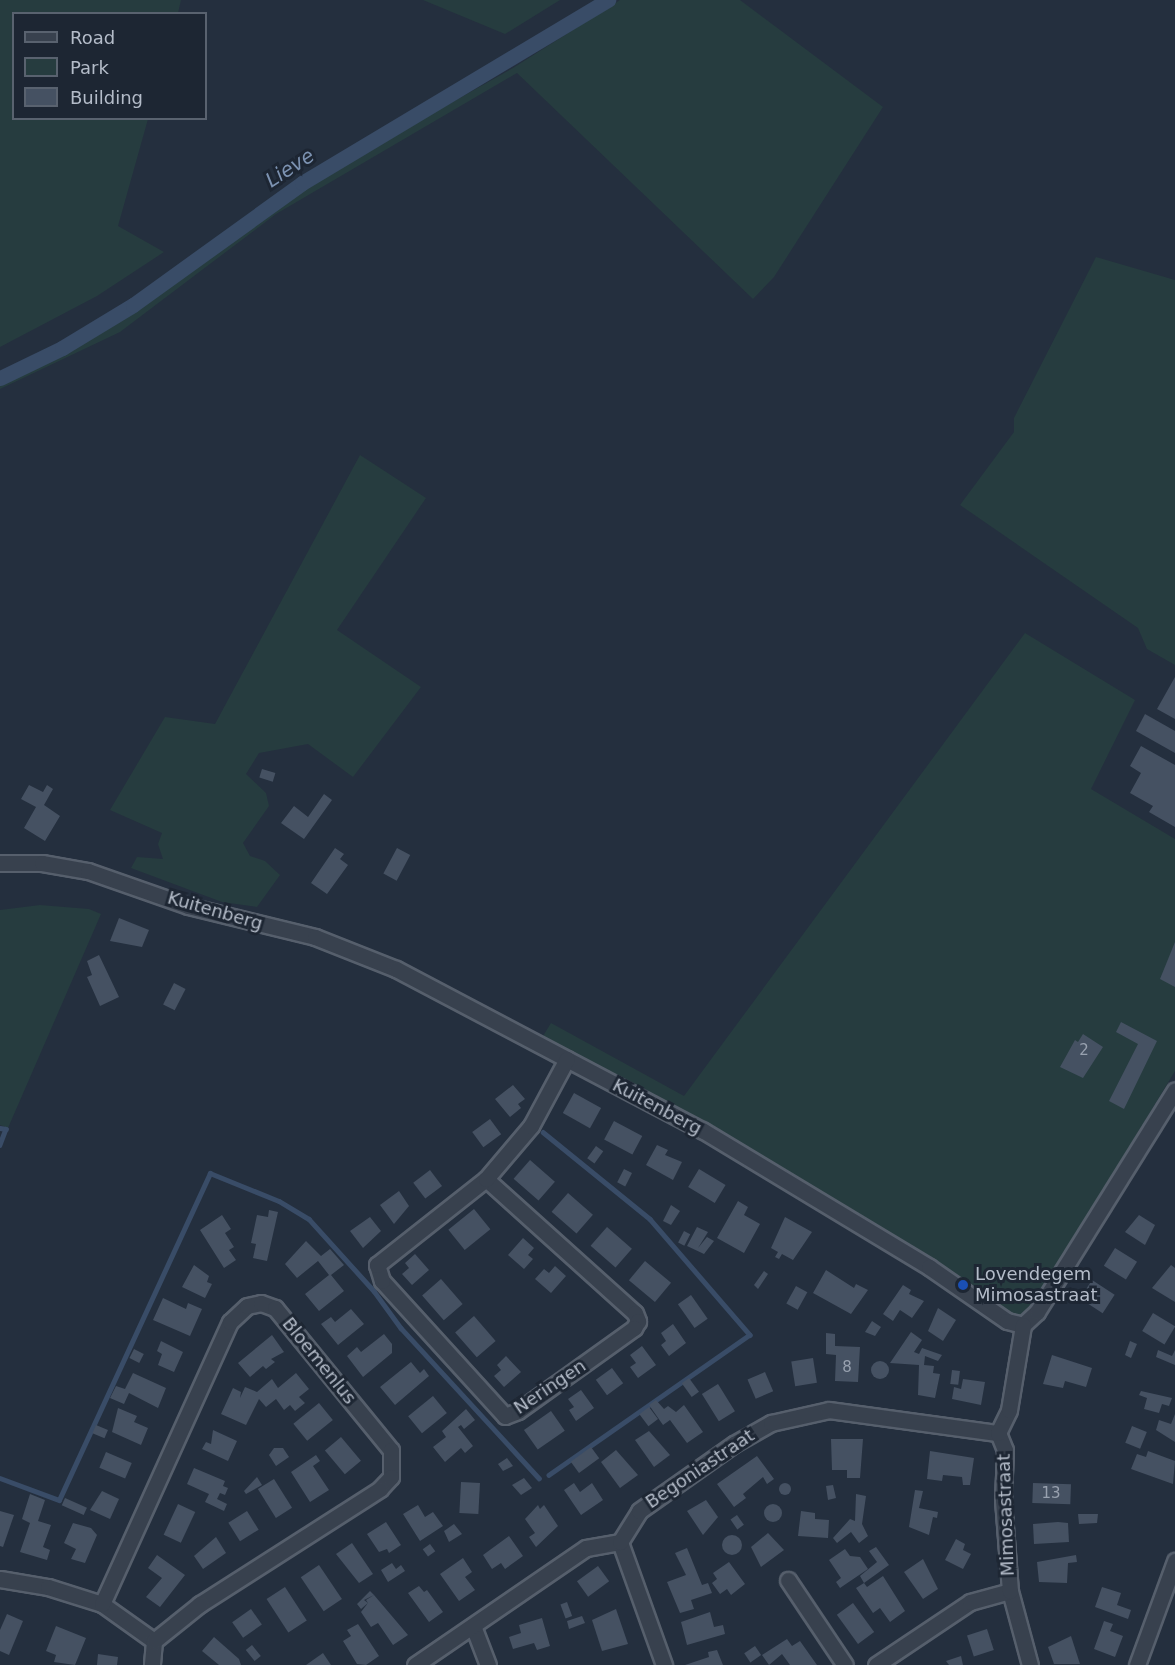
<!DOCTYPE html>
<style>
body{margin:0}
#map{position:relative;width:1175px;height:1665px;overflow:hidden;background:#242f3e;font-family:"DejaVu Sans",sans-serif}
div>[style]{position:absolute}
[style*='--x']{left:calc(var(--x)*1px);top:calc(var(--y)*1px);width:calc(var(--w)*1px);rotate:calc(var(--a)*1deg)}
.green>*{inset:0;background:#263c3f}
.stream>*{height:4.5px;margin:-2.25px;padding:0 2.25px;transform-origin:2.25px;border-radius:2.25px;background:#394c67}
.canal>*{height:15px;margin:-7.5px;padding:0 7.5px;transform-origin:7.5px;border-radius:7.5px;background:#394c67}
.building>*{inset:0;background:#455162;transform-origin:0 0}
.round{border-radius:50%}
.roads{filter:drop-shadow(2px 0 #565f6c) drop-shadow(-2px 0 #565f6c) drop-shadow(0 2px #565f6c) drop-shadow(0 -2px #565f6c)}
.minor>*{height:15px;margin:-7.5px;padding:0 7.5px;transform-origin:7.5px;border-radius:7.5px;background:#38414e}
.dots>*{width:16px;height:16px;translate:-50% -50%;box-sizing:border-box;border:3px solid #1d2633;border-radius:50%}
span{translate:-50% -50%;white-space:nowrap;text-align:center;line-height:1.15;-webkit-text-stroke:6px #1d2633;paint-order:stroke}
.number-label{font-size:15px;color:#98a1af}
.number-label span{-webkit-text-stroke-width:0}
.street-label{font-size:18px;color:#b4bcc9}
.poi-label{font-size:18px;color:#b4bcc9}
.left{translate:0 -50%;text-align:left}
.water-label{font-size:20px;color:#7c92b1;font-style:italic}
.legend{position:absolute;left:12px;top:12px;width:195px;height:108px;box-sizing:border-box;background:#1d2633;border:2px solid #59626f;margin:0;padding:8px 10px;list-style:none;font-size:18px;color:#b4bcc9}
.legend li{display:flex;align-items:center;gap:12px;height:30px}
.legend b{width:30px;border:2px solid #59626f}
</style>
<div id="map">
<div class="green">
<div style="clip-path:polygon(0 0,181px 0,178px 13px,14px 14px,14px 118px,148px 119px,118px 226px,164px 252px,97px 296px,0 347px)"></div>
<div style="clip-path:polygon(423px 0,560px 0,505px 34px)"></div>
<div style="clip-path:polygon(620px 0,740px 0,883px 107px,774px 277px,753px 299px,517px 73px,276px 214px,120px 332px,0 389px,0 382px,61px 354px,135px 310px,261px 216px,337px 167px,513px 68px)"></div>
<div style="clip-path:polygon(1096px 257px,1175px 280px,1175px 665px,1147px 649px,1138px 628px,960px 505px,1014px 432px,1014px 418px)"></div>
<div style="clip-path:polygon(360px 455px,426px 498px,337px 630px,421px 687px,353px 777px,308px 744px,259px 753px,246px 774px,266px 793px,269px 806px,243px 843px,250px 856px,265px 861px,280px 875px,257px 907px,222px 902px,131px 868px,137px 857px,163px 859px,158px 844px,162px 833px,110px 810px,165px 717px,215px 724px)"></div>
<div style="clip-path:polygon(1025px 633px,1135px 700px,1091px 789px,1175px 839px,1175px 1071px,1024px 1321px,853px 1212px,676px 1107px,543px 1036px,551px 1023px,684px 1096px)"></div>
<div style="clip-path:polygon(40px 905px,89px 909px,101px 914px,8px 1128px,0 1125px,0 910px)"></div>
</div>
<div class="stream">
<div style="--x:0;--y:1128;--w:6;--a:9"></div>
<div style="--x:6;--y:1129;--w:17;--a:111"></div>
<div style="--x:543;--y:1132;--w:138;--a:39.1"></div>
<div style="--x:650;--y:1219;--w:153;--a:49.2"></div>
<div style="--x:750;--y:1335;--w:245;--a:145.1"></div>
<div style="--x:0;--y:1478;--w:63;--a:20.4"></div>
<div style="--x:59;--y:1500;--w:360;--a:-65.2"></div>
<div style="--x:210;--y:1173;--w:74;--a:22.1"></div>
<div style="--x:279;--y:1201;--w:35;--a:31"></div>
<div style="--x:309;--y:1219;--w:97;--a:47.9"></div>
<div style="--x:374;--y:1291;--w:46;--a:53.9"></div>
<div style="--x:401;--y:1328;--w:204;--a:47.4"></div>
</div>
<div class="canal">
<div style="--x:0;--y:378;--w:69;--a:-25.8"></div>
<div style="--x:62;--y:348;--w:83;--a:-31.2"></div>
<div style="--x:133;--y:305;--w:208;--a:-35.8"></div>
<div style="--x:302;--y:183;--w:357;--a:-30.9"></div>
</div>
<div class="building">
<div style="clip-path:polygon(1175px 677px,1175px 719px,1157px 709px)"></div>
<div style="clip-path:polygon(1145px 714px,1175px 731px,1175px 753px,1136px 731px)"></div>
<div style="clip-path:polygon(1141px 746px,1175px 765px,1175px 827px,1149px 812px,1153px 806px,1130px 793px,1141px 773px,1130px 766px)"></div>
<div style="left:262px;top:769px;width:14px;height:9px;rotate:17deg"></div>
<div style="clip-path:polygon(29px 785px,43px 792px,47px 785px,53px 789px,44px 805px,60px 816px,45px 841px,24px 828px,36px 807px,21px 799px)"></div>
<div style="clip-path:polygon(324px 794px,332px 800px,304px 839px,281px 823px,294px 806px,308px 817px)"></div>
<div style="clip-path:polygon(335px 848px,344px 854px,340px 859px,348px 865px,327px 894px,311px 883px)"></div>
<div style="left:397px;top:848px;width:15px;height:29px;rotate:28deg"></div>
<div style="clip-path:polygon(119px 918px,149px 930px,142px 947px,110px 941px)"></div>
<div style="clip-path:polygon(1175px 942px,1175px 987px,1160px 979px)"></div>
<div style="clip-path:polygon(99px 955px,119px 997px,100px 1006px,87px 977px,92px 975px,87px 961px)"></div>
<div style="left:174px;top:983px;width:13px;height:24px;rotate:27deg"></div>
<div style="clip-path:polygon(1121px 1022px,1157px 1041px,1124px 1109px,1109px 1101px,1138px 1044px,1116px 1032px)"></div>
<div style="clip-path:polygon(1083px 1034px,1103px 1047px,1083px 1078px,1060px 1067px,1075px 1040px,1078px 1042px)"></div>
<div style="clip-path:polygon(513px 1085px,525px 1099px,518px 1104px,521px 1108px,510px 1117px,495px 1099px)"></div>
<div style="left:574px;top:1093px;width:31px;height:23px;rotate:29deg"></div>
<div style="left:490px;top:1119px;width:19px;height:22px;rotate:54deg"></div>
<div style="left:614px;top:1121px;width:32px;height:21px;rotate:28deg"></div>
<div style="clip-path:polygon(657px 1145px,668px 1150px,665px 1155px,682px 1162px,673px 1180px,646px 1165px)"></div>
<div style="left:596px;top:1146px;width:9px;height:15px;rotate:36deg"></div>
<div style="left:530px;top:1160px;width:33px;height:25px;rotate:41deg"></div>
<div style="left:624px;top:1169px;width:9px;height:15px;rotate:27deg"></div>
<div style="left:699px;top:1169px;width:31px;height:21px;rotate:31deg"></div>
<div style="left:430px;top:1170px;width:20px;height:21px;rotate:53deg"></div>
<div style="clip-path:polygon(399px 1191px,409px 1206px,394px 1224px,380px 1205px)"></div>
<div style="left:568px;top:1193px;width:33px;height:25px;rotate:41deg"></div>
<div style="clip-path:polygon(738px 1201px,748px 1207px,744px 1215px,760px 1224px,744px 1253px,717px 1238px)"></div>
<div style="clip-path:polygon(671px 1205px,680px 1211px,671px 1225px,663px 1221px)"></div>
<div style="left:474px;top:1209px;width:26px;height:33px;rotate:51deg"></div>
<div style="clip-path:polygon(269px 1210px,278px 1212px,267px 1261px,253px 1258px,256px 1244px,251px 1243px,257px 1215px,268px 1217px)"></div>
<div style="clip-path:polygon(222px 1215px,231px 1229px,225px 1233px,234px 1247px,229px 1250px,236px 1260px,224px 1268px,200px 1230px)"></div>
<div style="clip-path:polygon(1139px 1215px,1155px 1225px,1145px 1245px,1125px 1232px)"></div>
<div style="clip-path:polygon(370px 1217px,381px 1231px,363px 1248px,350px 1231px)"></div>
<div style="clip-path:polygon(785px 1217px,812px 1232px,793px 1260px,782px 1254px,779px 1259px,775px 1257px,778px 1252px,771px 1248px)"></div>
<div style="left:607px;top:1227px;width:33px;height:25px;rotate:41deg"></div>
<div style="clip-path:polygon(697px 1227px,708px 1232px,698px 1248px,707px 1237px,714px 1241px,704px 1254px,687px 1246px)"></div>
<div style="left:684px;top:1231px;width:7px;height:13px;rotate:27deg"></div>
<div style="clip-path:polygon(523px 1238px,534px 1248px,528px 1255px,533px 1259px,524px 1269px,508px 1255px)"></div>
<div style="clip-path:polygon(306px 1241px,321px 1256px,330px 1249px,344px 1265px,331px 1275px,344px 1291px,319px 1311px,305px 1294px,329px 1275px,318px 1261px,297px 1278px,285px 1264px)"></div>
<div style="left:1115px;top:1248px;width:26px;height:21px;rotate:32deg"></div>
<div style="clip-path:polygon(415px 1254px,429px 1270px,412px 1285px,402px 1274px,409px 1268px,405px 1263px)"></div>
<div style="left:645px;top:1261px;width:34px;height:25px;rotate:40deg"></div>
<div style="clip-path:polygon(194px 1265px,209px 1276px,207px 1282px,212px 1284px,205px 1298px,182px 1287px)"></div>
<div style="clip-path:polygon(1171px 1265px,1175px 1268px,1175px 1302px,1152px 1288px)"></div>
<div style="clip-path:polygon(555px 1266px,566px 1276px,551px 1293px,535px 1279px,544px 1269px,549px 1273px)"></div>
<div style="clip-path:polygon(826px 1270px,854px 1288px,856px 1284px,868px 1290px,851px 1314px,813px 1293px)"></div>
<div style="clip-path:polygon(764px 1271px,768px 1274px,758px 1289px,754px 1285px)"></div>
<div style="left:441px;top:1279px;width:33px;height:25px;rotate:49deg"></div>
<div style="left:1092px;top:1280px;width:27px;height:22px;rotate:33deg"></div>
<div style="clip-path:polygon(903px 1285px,911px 1290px,909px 1294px,924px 1301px,912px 1318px,900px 1310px,893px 1321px,883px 1314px)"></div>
<div style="left:796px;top:1286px;width:13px;height:20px;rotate:29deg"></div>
<div style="left:691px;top:1295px;width:29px;height:16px;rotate:55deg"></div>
<div style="clip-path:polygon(163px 1298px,186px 1309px,188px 1303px,202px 1309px,190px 1336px,153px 1320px)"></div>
<div style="clip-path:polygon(938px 1308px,956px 1320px,943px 1341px,928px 1331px)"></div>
<div style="clip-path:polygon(351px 1309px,364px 1324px,338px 1345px,321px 1324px,331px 1317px,335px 1322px)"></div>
<div style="left:1153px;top:1313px;width:26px;height:21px;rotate:31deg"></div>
<div style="left:474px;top:1316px;width:33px;height:25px;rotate:49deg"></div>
<div style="clip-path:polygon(872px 1321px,881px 1327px,875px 1336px,865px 1332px)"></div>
<div style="clip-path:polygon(673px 1324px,686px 1343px,669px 1356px,661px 1345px,666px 1341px,661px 1333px)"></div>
<div style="clip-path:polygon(911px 1332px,922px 1340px,914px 1352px,919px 1354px,922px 1348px,942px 1355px,938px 1361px,925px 1356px,924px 1365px,934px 1366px,933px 1373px,940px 1374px,935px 1398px,918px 1395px,919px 1365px,890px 1363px)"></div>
<div style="clip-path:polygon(826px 1333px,835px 1334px,835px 1346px,860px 1347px,858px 1382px,835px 1381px,836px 1355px,826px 1354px)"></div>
<div style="clip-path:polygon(384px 1334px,392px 1344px,392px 1353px,363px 1377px,347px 1356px,357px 1347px,361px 1352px)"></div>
<div style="clip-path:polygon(272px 1335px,284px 1352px,271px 1359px,275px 1362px,266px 1369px,263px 1366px,250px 1377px,238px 1363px)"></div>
<div style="clip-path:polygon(161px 1341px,183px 1352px,174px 1372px,158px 1365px,162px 1354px,157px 1351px)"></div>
<div style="clip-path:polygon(1130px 1341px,1137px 1344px,1131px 1358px,1125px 1355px)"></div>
<div style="clip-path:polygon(642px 1346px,656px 1365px,638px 1378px,630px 1367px,636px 1363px,630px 1355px)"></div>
<div style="left:134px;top:1349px;width:11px;height:10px;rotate:27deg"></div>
<div style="clip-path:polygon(1158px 1350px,1172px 1356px,1175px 1350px,1175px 1365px,1156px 1357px)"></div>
<div style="clip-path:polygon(1052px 1355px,1092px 1368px,1086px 1387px,1065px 1381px,1063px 1388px,1043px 1384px)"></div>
<div style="clip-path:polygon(506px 1356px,521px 1372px,504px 1387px,494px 1376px,501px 1370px,497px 1365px)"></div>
<div style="left:813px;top:1358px;width:25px;height:22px;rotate:81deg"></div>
<div class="round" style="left:871px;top:1361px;width:18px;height:18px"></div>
<div style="clip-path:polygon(411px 1362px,420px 1373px,424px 1369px,429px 1376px,395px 1405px,380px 1387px)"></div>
<div style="left:612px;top:1368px;width:19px;height:20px;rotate:54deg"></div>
<div style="left:952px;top:1370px;width:8px;height:14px;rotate:7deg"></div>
<div style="left:765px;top:1372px;width:21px;height:19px;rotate:67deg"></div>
<div style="clip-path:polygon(133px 1373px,166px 1388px,158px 1408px,129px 1393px,124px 1404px,110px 1398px,116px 1386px,125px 1389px)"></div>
<div style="clip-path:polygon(296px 1373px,309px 1389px,299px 1397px,305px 1403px,295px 1411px,290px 1405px,284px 1410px,276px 1399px,266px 1407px,259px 1399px,246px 1425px,221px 1414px,233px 1388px,241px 1392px,240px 1398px,245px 1387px,257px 1392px,272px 1379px,278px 1388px)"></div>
<div style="left:689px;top:1378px;width:17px;height:9px;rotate:54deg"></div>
<div style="clip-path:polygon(963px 1379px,985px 1382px,981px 1405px,952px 1399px,954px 1387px,961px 1389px)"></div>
<div style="left:718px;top:1384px;width:32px;height:19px;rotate:58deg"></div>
<div style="clip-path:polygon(581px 1390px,594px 1408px,576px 1421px,569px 1410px,574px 1407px,568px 1399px)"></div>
<div style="clip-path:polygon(1141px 1391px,1172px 1398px,1169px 1406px,1162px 1404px,1159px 1413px,1144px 1409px,1147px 1398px,1139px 1395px)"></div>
<div style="left:433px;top:1396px;width:22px;height:32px;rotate:51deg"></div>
<div style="clip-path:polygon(656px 1400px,664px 1409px,668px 1406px,676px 1412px,684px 1405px,703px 1432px,687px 1443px,670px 1420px,663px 1425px,649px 1405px)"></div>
<div style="left:319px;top:1403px;width:22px;height:33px;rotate:51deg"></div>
<div style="left:649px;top:1407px;width:15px;height:12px;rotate:53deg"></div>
<div style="clip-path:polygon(118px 1408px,137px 1416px,134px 1422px,148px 1428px,141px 1445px,112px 1432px)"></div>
<div style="clip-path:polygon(466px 1409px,475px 1420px,464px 1429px,461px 1425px,458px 1427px,473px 1446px,465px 1453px,461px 1448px,445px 1462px,433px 1447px,446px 1437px,442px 1431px)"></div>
<div style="left:551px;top:1411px;width:24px;height:33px;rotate:55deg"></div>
<div style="clip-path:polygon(1175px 1414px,1175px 1442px,1156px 1430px,1159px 1420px,1171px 1424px)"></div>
<div style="left:96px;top:1425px;width:13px;height:9px;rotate:23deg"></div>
<div style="left:1132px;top:1426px;width:16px;height:18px;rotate:22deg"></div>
<div style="clip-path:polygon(213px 1430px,237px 1441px,228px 1461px,202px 1449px,206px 1442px,211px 1444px)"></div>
<div style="clip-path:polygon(649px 1431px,670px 1455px,654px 1467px,635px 1440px)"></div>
<div style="left:341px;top:1437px;width:31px;height:21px;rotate:50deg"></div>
<div style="clip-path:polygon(831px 1439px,863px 1439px,860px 1478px,847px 1478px,847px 1470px,832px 1470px)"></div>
<div style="left:591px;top:1447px;width:14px;height:25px;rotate:54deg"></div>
<div style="clip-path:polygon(274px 1448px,283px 1448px,289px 1457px,276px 1466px,269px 1455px)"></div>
<div style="clip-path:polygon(616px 1450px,638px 1475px,620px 1488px,601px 1462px)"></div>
<div style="clip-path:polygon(930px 1451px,974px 1458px,970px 1485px,963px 1485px,962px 1477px,943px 1475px,942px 1481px,927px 1479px)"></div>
<div style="clip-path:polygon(1148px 1451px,1175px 1461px,1173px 1484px,1131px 1469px,1137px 1454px,1146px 1457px)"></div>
<div style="left:106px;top:1452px;width:28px;height:17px;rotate:23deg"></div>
<div style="clip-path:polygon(316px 1455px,320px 1461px,313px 1466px,329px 1490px,310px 1502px,291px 1472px)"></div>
<div style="clip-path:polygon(757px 1456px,774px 1479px,767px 1484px,763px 1477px,743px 1494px,746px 1498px,734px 1507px,717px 1484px)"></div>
<div style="clip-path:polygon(507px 1458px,513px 1466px,503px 1471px,498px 1464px)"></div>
<div style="clip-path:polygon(194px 1468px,225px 1481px,223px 1486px,228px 1488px,225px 1495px,220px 1493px,217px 1499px,227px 1504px,224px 1511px,205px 1502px,209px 1494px,187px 1484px)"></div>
<div style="clip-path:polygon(257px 1477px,262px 1485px,246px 1494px,244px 1491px)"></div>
<div style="clip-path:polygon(524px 1478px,532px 1488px,521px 1495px,512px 1485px)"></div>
<div style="left:274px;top:1479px;width:34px;height:19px;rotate:58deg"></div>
<div style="left:461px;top:1482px;width:19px;height:31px;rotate:3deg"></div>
<div style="clip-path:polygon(574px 1483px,580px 1492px,592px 1483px,603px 1500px,581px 1515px,564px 1490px)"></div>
<div style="left:1033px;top:1483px;width:38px;height:20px;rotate:2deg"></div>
<div class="round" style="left:779px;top:1483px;width:12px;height:12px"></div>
<div style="clip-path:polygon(833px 1485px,836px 1498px,828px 1500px,826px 1486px)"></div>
<div style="clip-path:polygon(915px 1490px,923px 1491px,919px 1508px,938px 1512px,937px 1518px,933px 1517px,929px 1535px,909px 1527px)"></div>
<div style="clip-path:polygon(102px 1491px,119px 1499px,110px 1519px,90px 1510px)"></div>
<div style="clip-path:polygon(30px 1494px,45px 1500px,38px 1521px,51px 1525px,43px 1547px,50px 1550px,47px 1560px,20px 1552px,30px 1523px,22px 1519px)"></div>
<div style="clip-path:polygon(856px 1494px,866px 1496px,862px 1524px,868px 1536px,859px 1543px,851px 1532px,837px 1543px,833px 1538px,850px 1519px,855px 1521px)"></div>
<div style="left:65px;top:1498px;width:24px;height:8px;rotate:24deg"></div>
<div style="clip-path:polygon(706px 1500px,718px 1517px,703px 1535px,687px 1511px)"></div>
<div class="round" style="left:764px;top:1504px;width:18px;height:18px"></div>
<div style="left:178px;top:1504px;width:19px;height:34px;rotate:25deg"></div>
<div style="clip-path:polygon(418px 1505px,425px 1517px,433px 1512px,443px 1526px,420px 1541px,403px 1514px)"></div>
<div style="clip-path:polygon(538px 1505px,540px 1509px,544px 1505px,558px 1526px,536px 1547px,529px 1537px,535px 1533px,525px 1519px)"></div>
<div style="clip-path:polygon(0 1511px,14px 1515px,3px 1547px,0 1546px)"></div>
<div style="left:247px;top:1511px;width:22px;height:22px;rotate:58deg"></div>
<div style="clip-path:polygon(801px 1511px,815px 1513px,815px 1519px,829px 1520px,828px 1538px,798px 1536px)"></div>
<div style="clip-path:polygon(1078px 1514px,1098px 1514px,1097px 1523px,1079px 1524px)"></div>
<div style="left:737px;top:1515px;width:12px;height:8px;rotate:55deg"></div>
<div style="clip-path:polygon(386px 1522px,401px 1545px,389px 1553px,387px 1549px,379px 1552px,367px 1534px)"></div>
<div style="clip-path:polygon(1058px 1522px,1068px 1523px,1069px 1542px,1034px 1544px,1033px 1524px)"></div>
<div style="clip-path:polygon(73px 1523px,91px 1528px,97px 1535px,85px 1563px,71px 1559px,76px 1549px,64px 1543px)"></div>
<div style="clip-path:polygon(454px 1524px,462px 1534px,449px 1542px,444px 1531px)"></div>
<div style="clip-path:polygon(768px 1533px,784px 1550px,761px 1567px,751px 1547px)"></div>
<div class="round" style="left:722px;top:1535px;width:20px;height:20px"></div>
<div style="clip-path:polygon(509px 1536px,523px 1556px,505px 1569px,501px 1563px,492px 1569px,483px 1555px)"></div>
<div style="clip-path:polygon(216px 1537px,226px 1553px,203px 1569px,194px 1556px)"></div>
<div style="clip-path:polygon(956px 1539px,965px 1544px,963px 1550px,971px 1554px,963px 1569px,945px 1560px)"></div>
<div style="clip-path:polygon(352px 1543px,373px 1574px,359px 1583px,336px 1554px)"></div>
<div style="left:430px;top:1544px;width:9px;height:9px;rotate:54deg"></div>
<div style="clip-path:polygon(876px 1547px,889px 1565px,864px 1583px,860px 1576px,877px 1562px,869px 1551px)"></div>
<div style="clip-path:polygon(687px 1548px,702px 1585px,708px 1583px,712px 1593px,691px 1600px,694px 1609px,680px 1613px,667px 1582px,686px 1575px,675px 1553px)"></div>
<div style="clip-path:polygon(845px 1549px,850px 1556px,860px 1557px,868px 1569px,840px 1588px,836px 1582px,841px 1578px,829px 1560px)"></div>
<div style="clip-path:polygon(157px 1555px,185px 1575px,160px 1607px,146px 1597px,162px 1578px,148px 1568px)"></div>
<div style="clip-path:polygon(1076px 1555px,1077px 1562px,1068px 1563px,1067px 1583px,1039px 1582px,1037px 1562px)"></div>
<div style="clip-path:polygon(463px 1558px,472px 1572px,465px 1577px,475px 1590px,459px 1601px,440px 1574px)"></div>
<div style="clip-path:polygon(923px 1559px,938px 1589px,923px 1599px,904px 1572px)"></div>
<div style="clip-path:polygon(729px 1562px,745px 1584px,731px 1595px,727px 1589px,720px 1594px,712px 1583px,717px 1579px,713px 1573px)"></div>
<div style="clip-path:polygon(392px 1563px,396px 1569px,401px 1565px,405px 1571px,388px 1582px,381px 1570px)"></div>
<div style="left:319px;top:1565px;width:41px;height:22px;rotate:56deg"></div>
<div style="left:598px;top:1566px;width:19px;height:26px;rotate:54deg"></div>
<div style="clip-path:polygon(883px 1576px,905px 1611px,890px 1622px,880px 1608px,873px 1613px,856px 1588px,864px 1583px,867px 1587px)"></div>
<div style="clip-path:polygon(419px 1586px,424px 1592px,427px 1590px,443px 1612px,429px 1622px,408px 1593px)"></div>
<div style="left:285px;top:1587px;width:40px;height:22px;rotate:57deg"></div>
<div style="clip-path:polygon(1102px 1587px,1121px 1593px,1117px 1605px,1131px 1610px,1128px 1619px,1095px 1607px)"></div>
<div style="clip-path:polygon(370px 1591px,374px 1595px,364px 1600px,368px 1603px,366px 1600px,374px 1595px,408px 1635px,393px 1645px,378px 1623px,371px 1627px,361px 1612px,368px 1603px,361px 1609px,357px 1604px)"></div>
<div style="left:567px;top:1602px;width:15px;height:7px;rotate:70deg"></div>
<div style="left:853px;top:1603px;width:36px;height:20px;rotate:54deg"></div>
<div style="left:251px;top:1609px;width:19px;height:23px;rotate:55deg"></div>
<div style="clip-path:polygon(616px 1609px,628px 1644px,602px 1651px,592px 1620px)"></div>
<div style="clip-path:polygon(710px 1612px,714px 1627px,723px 1625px,725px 1634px,687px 1645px,681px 1622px)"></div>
<div style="clip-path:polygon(7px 1614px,23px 1621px,9px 1655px,0 1651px,0 1630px)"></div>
<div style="clip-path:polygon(582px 1616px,585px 1623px,569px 1629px,567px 1621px)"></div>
<div style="clip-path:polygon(542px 1618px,550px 1646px,537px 1650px,534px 1643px,513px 1649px,509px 1637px,521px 1633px,519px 1625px)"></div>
<div style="clip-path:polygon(1104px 1621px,1113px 1624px,1110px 1631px,1123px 1636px,1115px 1657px,1094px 1649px)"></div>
<div style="clip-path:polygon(358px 1624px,379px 1656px,366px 1665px,357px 1664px,343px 1641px,351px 1636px,347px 1630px)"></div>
<div style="clip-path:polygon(56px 1626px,86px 1638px,75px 1665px,54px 1662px,56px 1655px,46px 1651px)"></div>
<div style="left:987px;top:1629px;width:22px;height:21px;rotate:72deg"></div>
<div style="clip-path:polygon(1071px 1636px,1080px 1664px,1054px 1664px,1048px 1647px)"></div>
<div style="clip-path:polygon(214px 1637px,239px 1659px,241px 1665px,219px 1665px,202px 1651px)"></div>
<div style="clip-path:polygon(787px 1639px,792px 1646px,800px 1641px,817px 1665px,790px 1665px,782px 1654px,769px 1665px,762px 1655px)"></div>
<div style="left:252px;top:1645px;width:14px;height:8px;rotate:51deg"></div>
<div style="left:755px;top:1646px;width:11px;height:13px;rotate:56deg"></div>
<div style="clip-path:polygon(717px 1650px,723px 1665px,685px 1665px,709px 1657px,708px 1652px)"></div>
<div style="clip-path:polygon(323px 1653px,331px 1665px,306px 1665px)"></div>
<div style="clip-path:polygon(98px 1654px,118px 1657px,117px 1665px,97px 1665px)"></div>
<div style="clip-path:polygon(961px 1656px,963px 1665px,949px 1665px,946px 1661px)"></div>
</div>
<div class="roads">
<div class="minor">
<div style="--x:0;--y:863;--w:42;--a:0"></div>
<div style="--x:42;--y:863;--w:47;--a:9.9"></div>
<div style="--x:88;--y:871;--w:106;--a:19.3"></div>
<div style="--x:188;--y:906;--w:131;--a:13.7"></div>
<div style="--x:315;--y:937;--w:87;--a:21.6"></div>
<div style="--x:396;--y:969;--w:346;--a:27.8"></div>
<div style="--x:702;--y:1130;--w:265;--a:31.1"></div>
<div style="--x:929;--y:1267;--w:95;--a:34.7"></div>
<div style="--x:1007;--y:1321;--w:16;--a:14"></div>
<div style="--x:1023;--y:1325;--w:19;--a:-43"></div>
<div style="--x:1037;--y:1312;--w:261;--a:-58.1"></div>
<div style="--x:486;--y:1179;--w:200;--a:42"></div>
<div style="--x:635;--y:1313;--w:9;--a:69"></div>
<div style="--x:638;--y:1321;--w:8;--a:120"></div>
<div style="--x:634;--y:1328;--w:143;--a:144.4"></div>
<div style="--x:518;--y:1411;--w:14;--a:159"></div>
<div style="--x:505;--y:1416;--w:183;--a:-132.3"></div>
<div style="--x:382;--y:1281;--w:17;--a:-107"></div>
<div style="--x:377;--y:1265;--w:139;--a:-38.3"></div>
<div style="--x:486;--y:1179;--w:70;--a:-49.7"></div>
<div style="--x:531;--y:1126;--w:76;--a:-61.8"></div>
<div style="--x:620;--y:1542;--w:131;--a:70.3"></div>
<div style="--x:0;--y:1579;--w:49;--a:9.5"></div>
<div style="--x:48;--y:1587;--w:57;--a:17.5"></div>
<div style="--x:102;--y:1604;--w:64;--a:35.4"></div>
<div style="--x:154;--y:1641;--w:24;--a:95"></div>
<div style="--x:788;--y:1580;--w:102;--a:56.2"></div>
<div style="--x:1010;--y:1591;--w:77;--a:74.9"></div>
<div style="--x:102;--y:1604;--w:310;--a:-65.6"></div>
<div style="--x:230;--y:1322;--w:23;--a:-43"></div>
<div style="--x:247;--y:1306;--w:14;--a:-12"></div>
<div style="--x:261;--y:1303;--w:15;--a:20"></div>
<div style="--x:275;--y:1308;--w:183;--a:50.8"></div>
<div style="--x:391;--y:1450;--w:27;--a:90"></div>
<div style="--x:391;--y:1477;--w:16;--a:133"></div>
<div style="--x:380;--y:1489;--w:214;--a:147.4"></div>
<div style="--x:200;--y:1604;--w:59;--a:141.2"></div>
<div style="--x:473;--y:1626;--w:42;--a:69"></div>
<div style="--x:415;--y:1665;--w:207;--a:-34.4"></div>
<div style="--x:586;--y:1548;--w:35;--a:-10"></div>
<div style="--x:620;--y:1542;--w:36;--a:-58"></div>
<div style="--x:639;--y:1511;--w:116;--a:-35.2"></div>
<div style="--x:734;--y:1444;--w:43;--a:-29.6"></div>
<div style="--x:771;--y:1423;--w:59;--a:-12.6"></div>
<div style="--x:829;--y:1410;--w:171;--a:7.8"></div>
<div style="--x:876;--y:1665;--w:113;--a:-33.8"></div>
<div style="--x:970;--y:1602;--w:41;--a:-15.4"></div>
<div style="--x:1010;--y:1591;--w:91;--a:-94.4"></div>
<div style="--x:1003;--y:1500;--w:50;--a:-87.7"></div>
<div style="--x:1005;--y:1450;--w:18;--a:-112"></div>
<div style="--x:998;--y:1433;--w:25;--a:-64"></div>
<div style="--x:1009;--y:1410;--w:86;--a:-80.6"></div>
<div style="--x:1137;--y:1665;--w:111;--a:-69.9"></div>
</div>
</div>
<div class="dots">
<div style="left:963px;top:1285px;background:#1a4fb4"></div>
</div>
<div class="number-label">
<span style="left:1084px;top:1051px">2</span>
<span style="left:847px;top:1368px">8</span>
<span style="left:1051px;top:1494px">13</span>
</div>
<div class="street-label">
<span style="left:215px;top:911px;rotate:16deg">Kuitenberg</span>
<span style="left:657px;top:1107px;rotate:28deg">Kuitenberg</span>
<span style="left:319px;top:1361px;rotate:51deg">Bloemenlus</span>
<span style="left:550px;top:1387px;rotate:-34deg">Neringen</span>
<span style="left:700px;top:1469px;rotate:-34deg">Begoniastraat</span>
<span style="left:1006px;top:1515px;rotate:-92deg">Mimosastraat</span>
</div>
<div class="poi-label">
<span class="left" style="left:975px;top:1285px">Lovendegem<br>Mimosastraat</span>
</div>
<div class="water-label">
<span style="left:290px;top:168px;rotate:-33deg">Lieve</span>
</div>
<ul class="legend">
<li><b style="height:8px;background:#38414e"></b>Road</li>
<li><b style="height:16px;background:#263c3f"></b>Park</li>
<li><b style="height:16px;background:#455162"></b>Building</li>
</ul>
</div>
